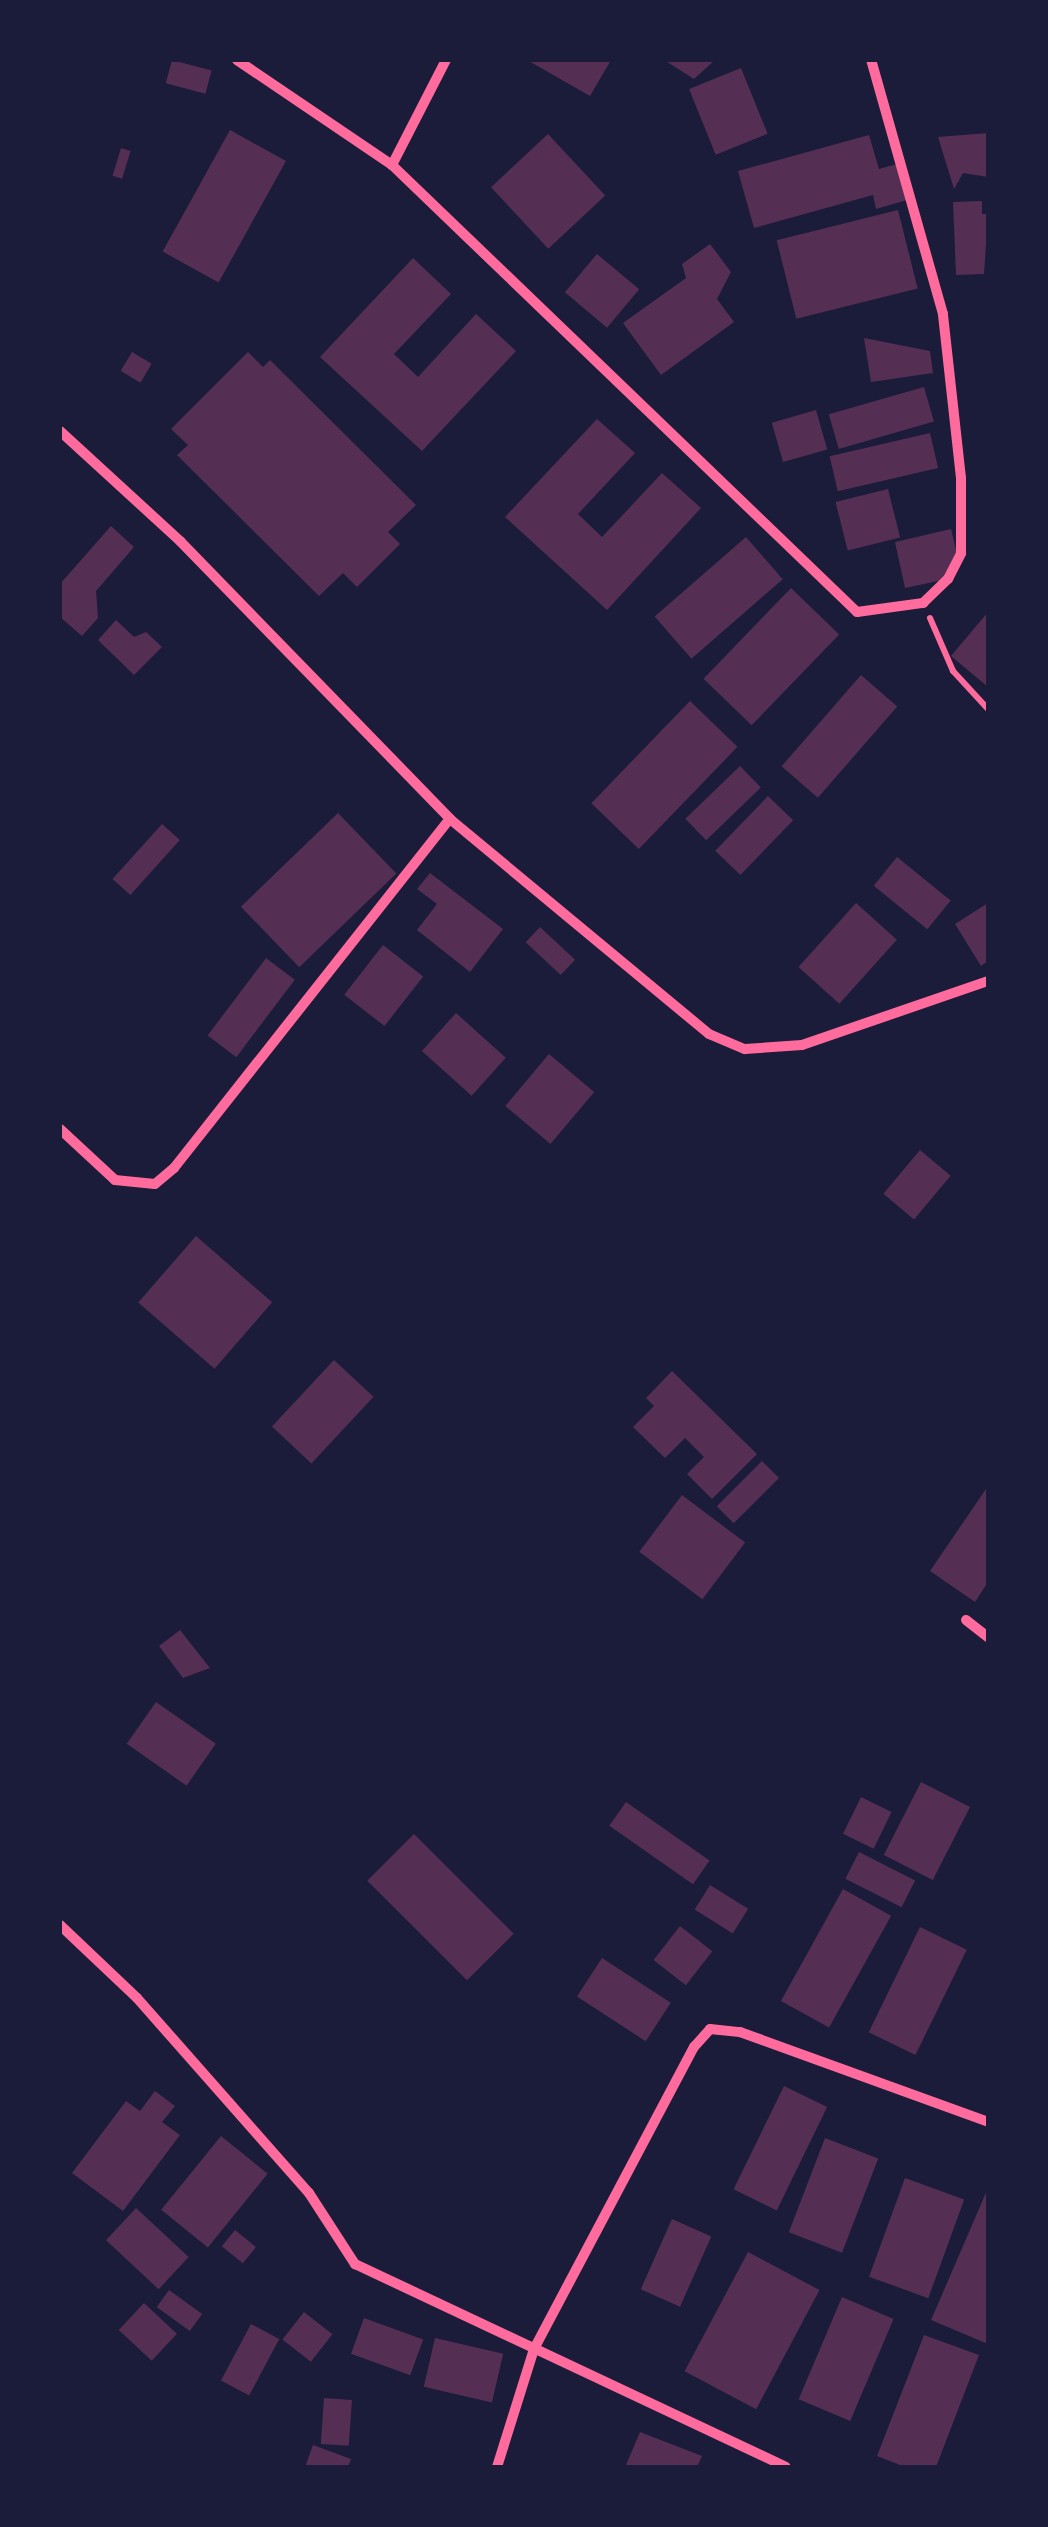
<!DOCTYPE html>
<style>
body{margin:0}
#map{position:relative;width:1048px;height:2527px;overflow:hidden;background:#1b1b3a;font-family:"IBM Plex Sans",sans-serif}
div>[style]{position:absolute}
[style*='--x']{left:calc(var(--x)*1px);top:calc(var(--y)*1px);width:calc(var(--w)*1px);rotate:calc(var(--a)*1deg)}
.building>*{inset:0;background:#542f53;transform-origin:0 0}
.path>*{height:6px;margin:-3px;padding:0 3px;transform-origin:3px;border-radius:3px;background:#ff6b9d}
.minor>*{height:10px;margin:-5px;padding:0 5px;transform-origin:5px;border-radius:5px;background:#ff6b9d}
span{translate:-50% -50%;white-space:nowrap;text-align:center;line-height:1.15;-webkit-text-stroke:9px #1b1b3a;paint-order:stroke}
.frame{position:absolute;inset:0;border:62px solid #1b1b3a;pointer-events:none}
</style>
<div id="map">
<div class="building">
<div style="left:172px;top:60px;width:41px;height:24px;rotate:15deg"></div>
<div style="clip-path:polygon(527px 60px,611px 60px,590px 96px)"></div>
<div style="clip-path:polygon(664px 60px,715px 60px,694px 79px)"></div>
<div style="left:741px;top:68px;width:71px;height:56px;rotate:68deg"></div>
<div style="left:230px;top:130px;width:64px;height:139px;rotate:29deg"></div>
<div style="clip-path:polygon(988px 133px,988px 177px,963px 173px,954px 189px,938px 137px)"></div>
<div style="left:548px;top:134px;width:84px;height:78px;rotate:47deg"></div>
<div style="clip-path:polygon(869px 135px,879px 169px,897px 164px,907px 200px,876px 209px,873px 195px,754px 228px,738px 171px)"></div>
<div style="left:121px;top:148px;width:10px;height:29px;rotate:17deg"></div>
<div style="clip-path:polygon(982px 201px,982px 214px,988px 214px,984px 274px,956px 275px,953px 202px)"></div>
<div style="left:898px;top:210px;width:81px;height:125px;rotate:76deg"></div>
<div style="clip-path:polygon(710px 244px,731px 272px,717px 299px,734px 322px,661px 375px,623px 323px,686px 278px,682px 264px)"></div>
<div style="left:597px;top:254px;width:55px;height:50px;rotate:40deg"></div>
<div style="clip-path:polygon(413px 258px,451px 294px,394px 354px,418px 377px,476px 314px,516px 351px,422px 451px,320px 357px)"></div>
<div style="clip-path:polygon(864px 338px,930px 351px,933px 373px,871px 382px)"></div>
<div style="left:132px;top:352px;width:23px;height:22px;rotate:31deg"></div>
<div style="clip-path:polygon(248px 352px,263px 367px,270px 360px,416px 505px,388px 532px,400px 544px,357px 587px,343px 573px,319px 596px,177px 455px,188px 445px,171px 429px)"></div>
<div style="left:924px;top:387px;width:36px;height:99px;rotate:74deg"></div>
<div style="left:816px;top:410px;width:41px;height:46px;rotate:74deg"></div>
<div style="clip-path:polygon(597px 419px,635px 453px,578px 514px,602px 537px,662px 473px,701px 508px,607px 610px,505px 517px)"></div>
<div style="left:930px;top:433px;width:36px;height:103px;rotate:77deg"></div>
<div style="left:888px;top:489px;width:50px;height:54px;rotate:76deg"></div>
<div style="clip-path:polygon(111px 526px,134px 547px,96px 591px,98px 618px,82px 636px,60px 617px,60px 584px)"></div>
<div style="clip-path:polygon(951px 529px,958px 558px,948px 579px,905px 588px,895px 542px)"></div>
<div style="left:746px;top:537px;width:56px;height:121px;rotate:49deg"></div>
<div style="left:791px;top:588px;width:67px;height:126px;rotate:44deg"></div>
<div style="clip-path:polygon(988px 612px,988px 687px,951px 656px)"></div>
<div style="clip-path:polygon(116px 620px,134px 637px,146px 632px,162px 647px,134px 675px,98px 640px)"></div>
<div style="left:861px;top:675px;width:48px;height:121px;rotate:41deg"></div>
<div style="left:690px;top:701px;width:66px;height:142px;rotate:44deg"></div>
<div style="left:740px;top:766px;width:30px;height:76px;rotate:46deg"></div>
<div style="left:768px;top:796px;width:35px;height:76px;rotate:44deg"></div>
<div style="left:338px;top:813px;width:84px;height:135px;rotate:46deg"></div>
<div style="left:162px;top:824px;width:24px;height:74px;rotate:42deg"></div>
<div style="left:897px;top:857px;width:69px;height:37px;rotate:39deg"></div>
<div style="clip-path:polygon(430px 873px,503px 929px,470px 972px,417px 930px,437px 904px,417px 889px)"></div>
<div style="left:856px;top:903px;width:55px;height:86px;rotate:42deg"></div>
<div style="clip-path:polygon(988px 903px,988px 961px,981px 966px,955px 924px)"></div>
<div style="left:540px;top:927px;width:48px;height:21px;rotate:43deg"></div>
<div style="left:383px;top:945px;width:51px;height:63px;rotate:38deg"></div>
<div style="left:266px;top:958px;width:36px;height:97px;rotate:37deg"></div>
<div style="left:456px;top:1013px;width:67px;height:51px;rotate:42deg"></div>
<div style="left:549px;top:1054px;width:59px;height:68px;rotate:40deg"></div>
<div style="left:920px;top:1150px;width:40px;height:57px;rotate:40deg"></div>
<div style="left:196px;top:1236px;width:101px;height:88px;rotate:41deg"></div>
<div style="left:334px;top:1360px;width:54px;height:91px;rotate:43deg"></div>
<div style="clip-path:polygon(672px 1371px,757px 1454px,712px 1499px,687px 1474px,704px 1457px,685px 1438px,665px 1458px,633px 1427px,654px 1406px,646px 1398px)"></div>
<div style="left:762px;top:1461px;width:24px;height:64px;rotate:45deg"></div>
<div style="clip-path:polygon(988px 1486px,988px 1582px,975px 1602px,930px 1571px)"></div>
<div style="left:682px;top:1495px;width:79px;height:71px;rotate:37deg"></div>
<div style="clip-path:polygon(180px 1630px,210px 1668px,183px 1678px,159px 1646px)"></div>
<div style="left:156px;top:1702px;width:73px;height:51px;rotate:35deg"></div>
<div style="left:921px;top:1782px;width:55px;height:82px;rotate:27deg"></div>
<div style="left:861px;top:1797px;width:34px;height:41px;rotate:26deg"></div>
<div style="left:626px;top:1802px;width:102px;height:29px;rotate:35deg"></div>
<div style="left:414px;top:1834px;width:141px;height:66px;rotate:45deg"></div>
<div style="left:859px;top:1852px;width:63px;height:30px;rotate:27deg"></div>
<div style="left:710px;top:1885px;width:45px;height:29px;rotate:32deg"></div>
<div style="left:843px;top:1889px;width:55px;height:128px;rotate:29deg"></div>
<div style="left:680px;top:1926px;width:41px;height:43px;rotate:38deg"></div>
<div style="left:920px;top:1927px;width:52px;height:117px;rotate:26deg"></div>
<div style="left:602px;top:1958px;width:82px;height:46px;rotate:33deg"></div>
<div style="left:784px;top:2086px;width:48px;height:115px;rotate:26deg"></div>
<div style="clip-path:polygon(155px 2091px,175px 2106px,162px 2122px,180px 2135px,123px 2211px,72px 2173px,126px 2101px,140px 2111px)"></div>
<div style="left:221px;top:2136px;width:60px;height:95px;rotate:39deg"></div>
<div style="left:825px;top:2138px;width:57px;height:101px;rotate:21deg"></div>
<div style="left:905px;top:2178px;width:63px;height:105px;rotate:20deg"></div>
<div style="clip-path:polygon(988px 2188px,988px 2344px,931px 2320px)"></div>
<div style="left:136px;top:2208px;width:72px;height:44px;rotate:43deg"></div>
<div style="left:672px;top:2219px;width:43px;height:77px;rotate:24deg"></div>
<div style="left:235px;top:2230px;width:27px;height:21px;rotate:39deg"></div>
<div style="left:748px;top:2252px;width:81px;height:135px;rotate:28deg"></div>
<div style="left:169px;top:2290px;width:41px;height:21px;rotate:36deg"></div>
<div style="left:842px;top:2297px;width:56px;height:111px;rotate:23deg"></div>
<div style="left:144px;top:2303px;width:45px;height:37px;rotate:43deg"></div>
<div style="left:304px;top:2312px;width:36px;height:35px;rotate:38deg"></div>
<div style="left:364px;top:2318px;width:63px;height:38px;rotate:20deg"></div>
<div style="left:251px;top:2324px;width:32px;height:64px;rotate:28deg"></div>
<div style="clip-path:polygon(924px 2335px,979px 2355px,936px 2467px,905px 2467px,877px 2456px)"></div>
<div style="left:435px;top:2338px;width:70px;height:50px;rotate:13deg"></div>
<div style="left:324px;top:2398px;width:28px;height:46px;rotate:4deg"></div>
<div style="clip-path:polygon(640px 2432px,702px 2456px,697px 2467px,626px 2465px)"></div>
<div style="clip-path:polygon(313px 2445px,351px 2459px,348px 2467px,305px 2467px)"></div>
</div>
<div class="path">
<div style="--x:930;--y:618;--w:58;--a:66.5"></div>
<div style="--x:953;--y:671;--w:52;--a:47.4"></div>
</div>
<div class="minor">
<div style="--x:237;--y:60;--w:187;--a:34.1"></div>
<div style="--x:392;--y:165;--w:645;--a:43.87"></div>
<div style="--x:857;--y:612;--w:67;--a:-7.8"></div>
<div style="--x:923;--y:603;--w:35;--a:-44"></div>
<div style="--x:948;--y:579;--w:29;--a:-63"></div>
<div style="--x:961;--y:553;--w:75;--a:-90"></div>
<div style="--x:961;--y:478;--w:165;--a:-96.3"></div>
<div style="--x:943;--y:314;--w:264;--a:-105.8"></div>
<div style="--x:392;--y:165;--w:118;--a:-62.8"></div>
<div style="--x:60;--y:431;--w:163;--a:42.5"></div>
<div style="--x:180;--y:541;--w:388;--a:45.8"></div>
<div style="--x:450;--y:819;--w:337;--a:39.7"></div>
<div style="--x:709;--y:1034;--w:39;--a:23"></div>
<div style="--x:745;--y:1049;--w:57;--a:-4"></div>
<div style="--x:802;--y:1045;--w:197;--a:-19"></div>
<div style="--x:60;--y:1129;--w:75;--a:42.8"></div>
<div style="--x:115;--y:1180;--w:40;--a:5.7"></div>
<div style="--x:155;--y:1184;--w:25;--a:-40"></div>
<div style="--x:174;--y:1168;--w:445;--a:-51.7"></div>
<div style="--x:966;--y:1620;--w:28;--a:38"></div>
<div style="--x:60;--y:1925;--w:106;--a:43.5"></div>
<div style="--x:137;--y:1998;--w:260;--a:48.6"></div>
<div style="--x:309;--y:2193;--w:85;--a:57.1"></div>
<div style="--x:355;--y:2264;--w:476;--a:25.2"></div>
<div style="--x:497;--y:2467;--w:124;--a:-72.6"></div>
<div style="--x:534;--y:2349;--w:342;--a:-62.1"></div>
<div style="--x:694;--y:2047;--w:24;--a:-48"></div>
<div style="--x:710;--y:2029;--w:30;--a:6"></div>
<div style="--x:740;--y:2032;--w:264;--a:19.9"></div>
</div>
<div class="frame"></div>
</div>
